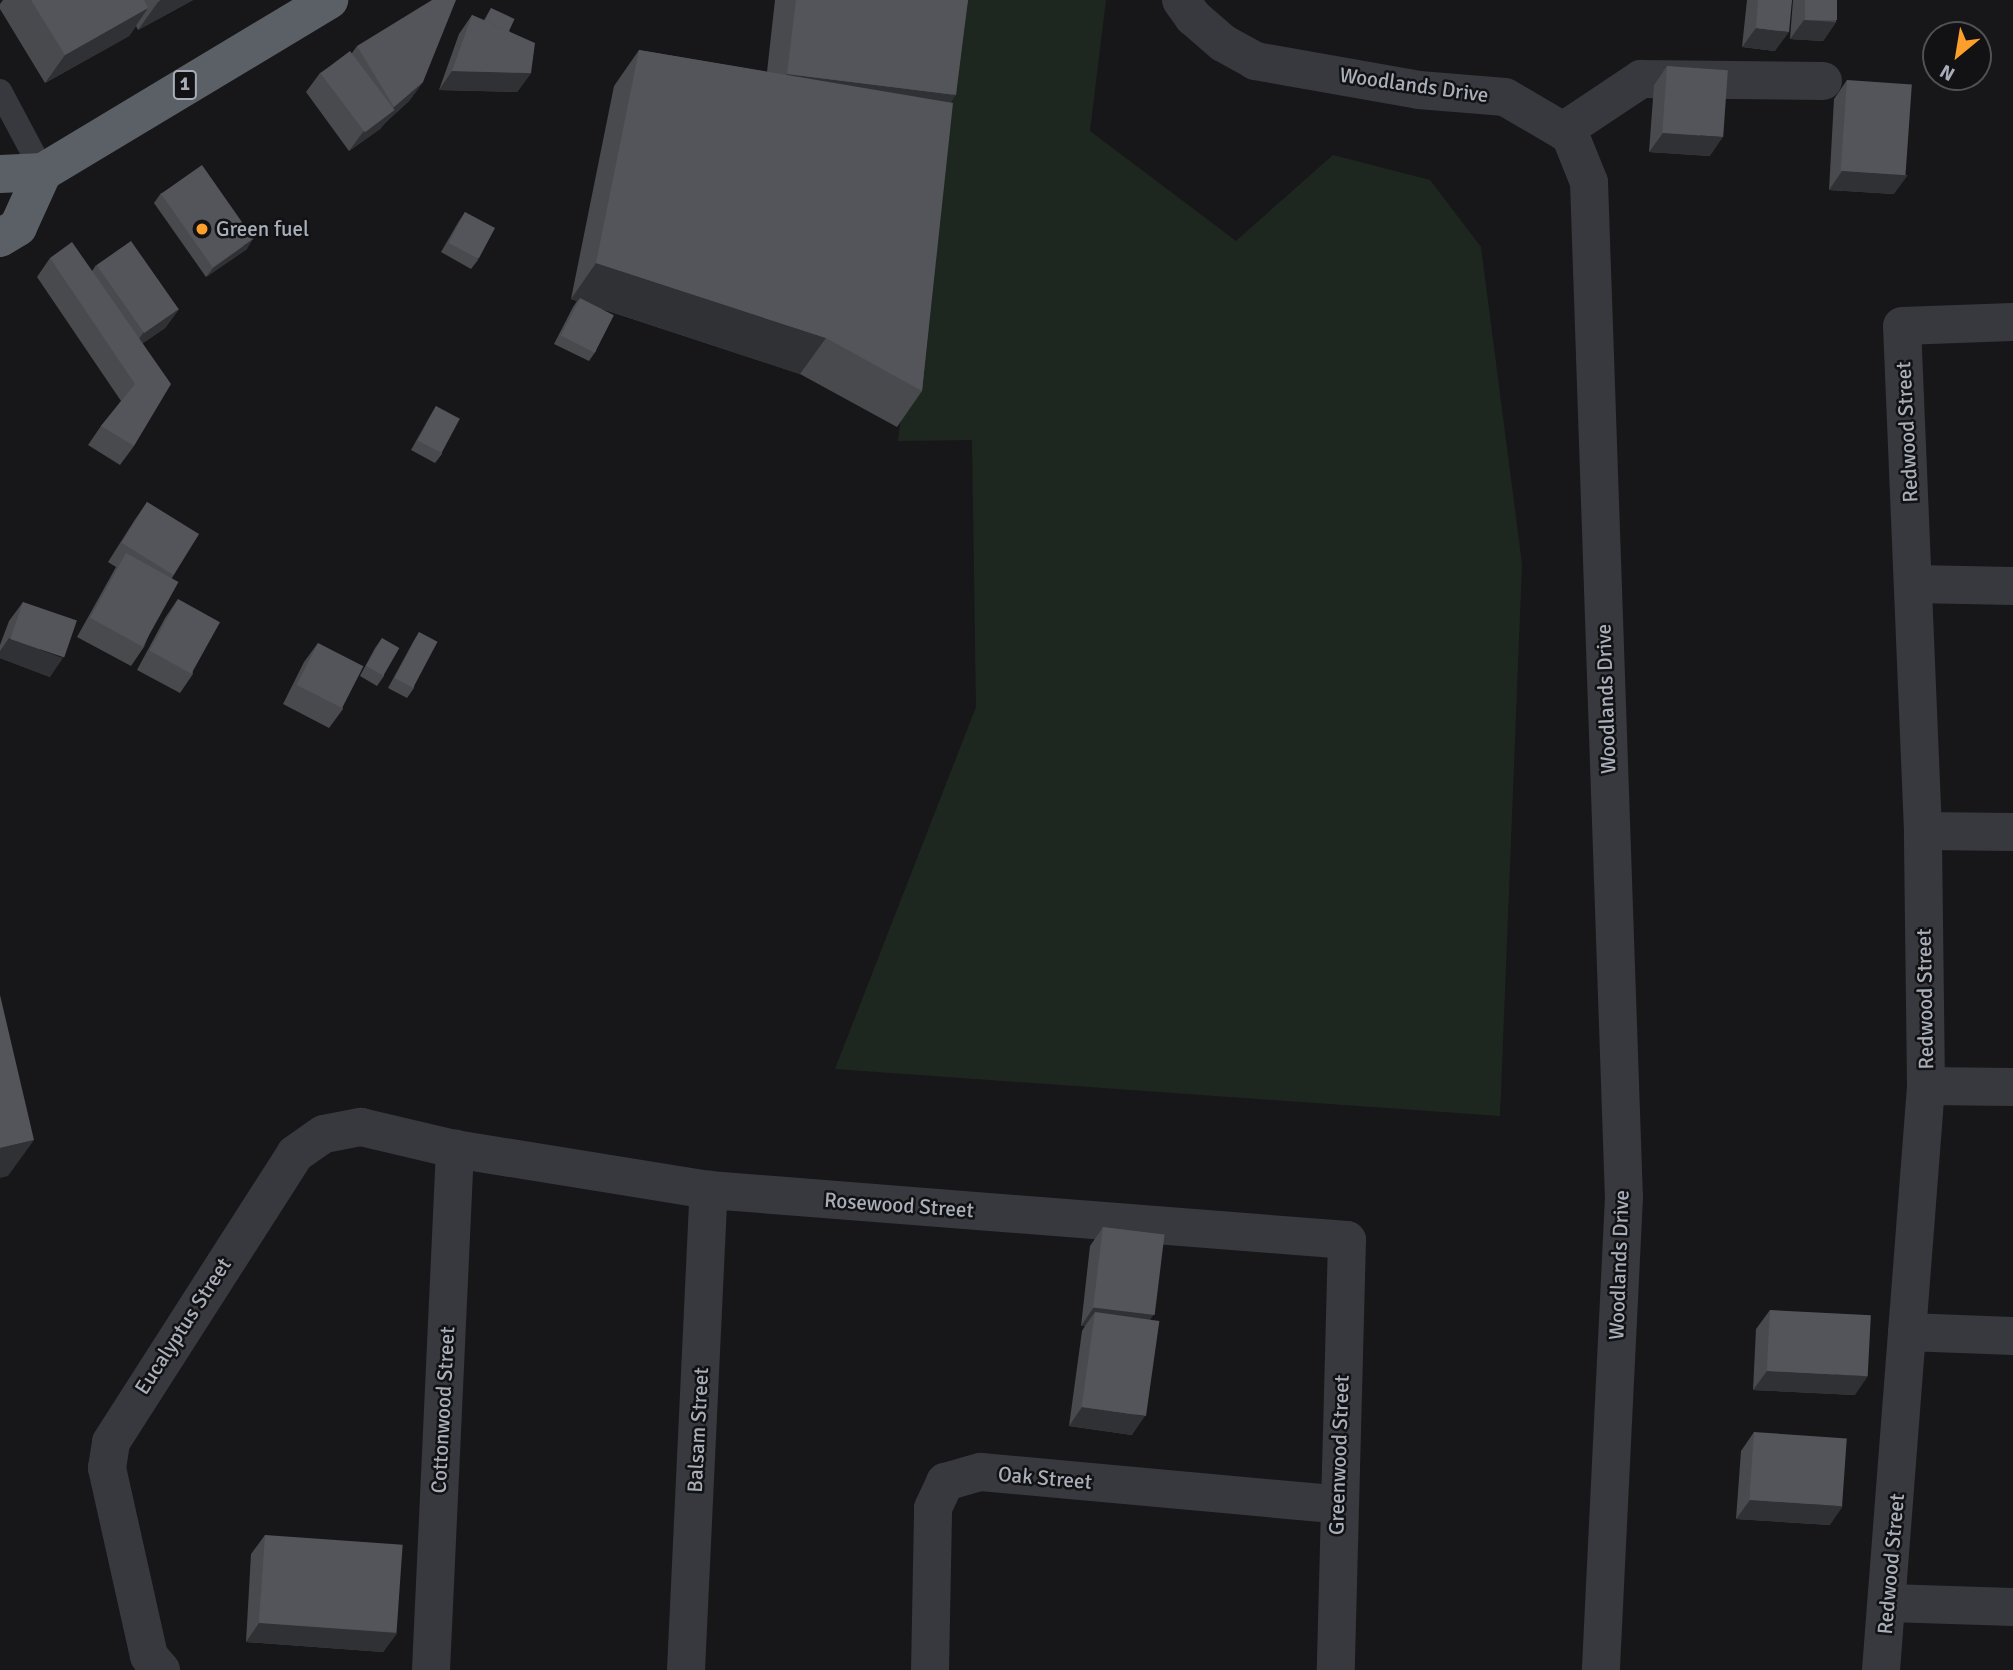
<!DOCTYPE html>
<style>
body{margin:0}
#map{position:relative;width:2013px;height:1670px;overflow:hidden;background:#171719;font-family:Signika,sans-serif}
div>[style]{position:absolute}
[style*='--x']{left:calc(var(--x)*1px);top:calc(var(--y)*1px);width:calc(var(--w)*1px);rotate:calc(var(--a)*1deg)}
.green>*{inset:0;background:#1e271f}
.service>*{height:24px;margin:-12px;padding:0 12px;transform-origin:12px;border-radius:12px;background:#37393e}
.minor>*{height:38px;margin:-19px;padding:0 19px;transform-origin:19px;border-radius:19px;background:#37393e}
.trunk>*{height:38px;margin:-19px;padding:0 19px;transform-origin:19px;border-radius:19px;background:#5b6066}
.wall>*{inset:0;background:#484a4e}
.shaded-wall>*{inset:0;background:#303134}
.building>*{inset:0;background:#53555a;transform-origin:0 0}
.dots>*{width:19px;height:19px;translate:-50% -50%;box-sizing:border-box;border:4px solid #121214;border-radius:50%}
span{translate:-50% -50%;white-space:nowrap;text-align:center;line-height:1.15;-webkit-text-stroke:5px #121214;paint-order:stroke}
.shield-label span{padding:2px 5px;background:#121214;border:2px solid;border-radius:5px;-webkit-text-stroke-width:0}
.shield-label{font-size:19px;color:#a8afba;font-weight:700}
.street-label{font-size:21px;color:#a8afba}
.poi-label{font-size:21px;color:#a8afba}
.left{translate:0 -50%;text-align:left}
.north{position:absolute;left:1922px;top:21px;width:70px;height:70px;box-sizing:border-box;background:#121214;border:2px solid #4e5156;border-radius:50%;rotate:210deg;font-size:19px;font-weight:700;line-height:28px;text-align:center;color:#a8afba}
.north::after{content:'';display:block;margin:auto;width:24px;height:32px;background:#fc9f2b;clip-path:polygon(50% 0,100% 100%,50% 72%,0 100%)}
</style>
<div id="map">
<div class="green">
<div style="clip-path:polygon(952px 0,1106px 0,1090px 131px,1236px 241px,1333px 155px,1430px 180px,1481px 247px,1522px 564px,1500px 1116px,835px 1069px,976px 707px,972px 440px,898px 441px)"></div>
</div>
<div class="service">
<div style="--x:0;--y:91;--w:92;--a:62"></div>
</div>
<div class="minor">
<div style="--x:1181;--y:0;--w:21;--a:55"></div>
<div style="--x:1193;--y:17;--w:40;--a:41"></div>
<div style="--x:1223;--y:43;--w:37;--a:29"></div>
<div style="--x:1255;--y:61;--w:167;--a:10"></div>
<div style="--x:1419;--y:90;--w:86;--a:4.7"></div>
<div style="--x:1505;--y:97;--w:75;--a:30.3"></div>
<div style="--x:1570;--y:135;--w:51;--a:68"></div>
<div style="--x:1589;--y:182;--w:1016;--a:88.03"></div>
<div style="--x:1624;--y:1197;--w:474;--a:92.8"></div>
<div style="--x:1563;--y:131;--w:94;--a:-33.7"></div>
<div style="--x:1641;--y:79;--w:182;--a:0.6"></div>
<div style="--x:1914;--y:584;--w:99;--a:1.2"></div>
<div style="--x:1923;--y:831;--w:90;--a:0.6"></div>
<div style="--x:1926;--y:1086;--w:87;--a:0.7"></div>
<div style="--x:1907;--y:1332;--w:106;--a:2.2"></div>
<div style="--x:1889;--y:1603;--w:124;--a:1.8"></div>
<div style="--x:161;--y:1670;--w:18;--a:-131"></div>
<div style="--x:149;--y:1656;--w:193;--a:-102.6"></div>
<div style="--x:107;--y:1468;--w:26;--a:-81"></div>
<div style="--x:111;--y:1442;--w:342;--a:-57.4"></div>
<div style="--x:295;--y:1154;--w:35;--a:-35"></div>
<div style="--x:324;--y:1134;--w:38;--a:-11"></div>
<div style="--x:361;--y:1127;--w:97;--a:13.2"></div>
<div style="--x:455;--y:1149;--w:257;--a:9.2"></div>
<div style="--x:709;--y:1190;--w:640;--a:4.48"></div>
<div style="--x:1347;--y:1240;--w:430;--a:91.5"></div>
<div style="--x:431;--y:1670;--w:522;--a:-87.36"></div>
<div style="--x:686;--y:1670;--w:481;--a:-87.3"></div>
<div style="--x:930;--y:1670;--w:162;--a:-88.9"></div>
<div style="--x:933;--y:1508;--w:29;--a:-65"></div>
<div style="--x:945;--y:1482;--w:37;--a:-16"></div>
<div style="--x:981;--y:1472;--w:356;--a:5.2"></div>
<div style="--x:1881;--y:1670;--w:586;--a:-85.59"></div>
<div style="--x:1926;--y:1086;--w:255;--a:-90.7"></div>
<div style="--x:1923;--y:831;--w:505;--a:-92.38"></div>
<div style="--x:1902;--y:326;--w:111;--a:-2.1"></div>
</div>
<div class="trunk">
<div style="--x:0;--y:174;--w:43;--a:-2.7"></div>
<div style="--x:43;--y:172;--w:334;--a:-31"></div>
<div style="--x:0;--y:238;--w:21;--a:-31"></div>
<div style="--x:18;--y:227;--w:60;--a:-65.6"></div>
</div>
<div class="wall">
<div style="clip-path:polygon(3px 0,193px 0,138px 30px,136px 26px,129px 36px,45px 83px,0 9px,0 4px)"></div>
<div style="clip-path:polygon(775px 0,968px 0,951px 103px,922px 391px,897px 427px,800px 374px,602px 309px,596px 351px,589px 361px,554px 344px,573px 307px,577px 301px,571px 299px,614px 86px,639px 50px,767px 72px)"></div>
<div style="clip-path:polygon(1747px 0,1792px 0,1775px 51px,1742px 47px)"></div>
<div style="clip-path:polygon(1793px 0,1837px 0,1836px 22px,1823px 41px,1790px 39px)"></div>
<div style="clip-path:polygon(491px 8px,510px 32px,531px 73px,517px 92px,439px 90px,459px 34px,472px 15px,484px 20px)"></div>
<div style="clip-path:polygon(357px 46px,423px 82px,409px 101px,386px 122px,380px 129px,349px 151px,306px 92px,320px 73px,352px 53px)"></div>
<div style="clip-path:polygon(1667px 66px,1710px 156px,1649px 152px,1654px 85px)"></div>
<div style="clip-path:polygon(1847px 80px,1894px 194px,1829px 190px,1834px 99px)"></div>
<div style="clip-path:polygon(161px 193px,247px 249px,206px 277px,154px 203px)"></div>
<div style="clip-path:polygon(465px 212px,478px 260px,471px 269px,441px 252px,459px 221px)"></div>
<div style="clip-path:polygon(50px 258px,92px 271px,96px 265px,179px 309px,165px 328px,143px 343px,134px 446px,120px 465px,88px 445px,101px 426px,121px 401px,37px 277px)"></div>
<div style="clip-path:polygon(436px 406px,442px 454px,435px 463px,411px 450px,430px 416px)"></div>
<div style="clip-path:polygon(147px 502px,199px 534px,172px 578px,144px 647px,131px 666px,77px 637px,116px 567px,108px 562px,134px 521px)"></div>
<div style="clip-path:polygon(178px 599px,193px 674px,180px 693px,137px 670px,165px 618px)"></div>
<div style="clip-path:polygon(23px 602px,50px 677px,0 658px,0 645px,9px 621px)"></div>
<div style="clip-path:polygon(419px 632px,414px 688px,407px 698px,388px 688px,413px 642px)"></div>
<div style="clip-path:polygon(382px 638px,384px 676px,377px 686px,360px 676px,375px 648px)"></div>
<div style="clip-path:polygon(318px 643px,343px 709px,329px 728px,283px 704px,304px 662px)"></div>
<div style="clip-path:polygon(1103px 1227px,1154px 1314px,1150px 1319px,1132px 1435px,1069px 1426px,1082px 1331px,1085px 1326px,1081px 1326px,1090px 1246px)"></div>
<div style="clip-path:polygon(1770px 1310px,1855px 1395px,1753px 1390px,1756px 1329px)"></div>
<div style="clip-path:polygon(1754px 1432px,1830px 1525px,1736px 1519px,1741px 1451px)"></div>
<div style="clip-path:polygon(265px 1535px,397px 1633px,383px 1652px,246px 1642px,251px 1554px)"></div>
</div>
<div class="shaded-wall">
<div style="clip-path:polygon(161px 0,193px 0,138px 30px,158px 2px)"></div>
<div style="clip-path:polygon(148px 8px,129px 36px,45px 83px,65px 55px)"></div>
<div style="clip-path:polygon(1804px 20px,1836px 22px,1823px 41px,1790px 39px)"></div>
<div style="clip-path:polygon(1756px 28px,1789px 32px,1775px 51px,1742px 47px)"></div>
<div style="clip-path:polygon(452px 71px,531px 73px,517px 92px,439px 90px)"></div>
<div style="clip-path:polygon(787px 74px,956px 95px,931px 131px,762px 110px)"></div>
<div style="clip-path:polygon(423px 82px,409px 101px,386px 122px,380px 129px,349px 151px,363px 132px,390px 113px,394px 107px)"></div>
<div style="clip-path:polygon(1663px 133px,1723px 137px,1710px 156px,1649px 152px)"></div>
<div style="clip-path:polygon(1842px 171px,1908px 175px,1894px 194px,1829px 190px)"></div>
<div style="clip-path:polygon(253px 239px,247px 249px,206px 277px,213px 268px)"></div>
<div style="clip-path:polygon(596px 263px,826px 338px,800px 374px,578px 301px,580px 298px,577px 301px,571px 299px)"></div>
<div style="clip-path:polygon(179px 309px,165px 328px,130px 352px,143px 333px)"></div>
<div style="clip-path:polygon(9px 638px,63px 658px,50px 677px,0 658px,0 651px)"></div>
<div style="clip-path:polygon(34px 1140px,8px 1176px,0 1178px,0 1148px)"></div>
<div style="clip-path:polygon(1094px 1307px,1154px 1314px,1141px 1333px,1095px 1312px,1085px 1326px,1081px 1326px)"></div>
<div style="clip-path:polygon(1767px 1371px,1868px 1376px,1855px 1395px,1753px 1390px)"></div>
<div style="clip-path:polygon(1082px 1407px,1145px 1416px,1132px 1435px,1069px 1426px)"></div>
<div style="clip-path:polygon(1750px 1500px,1843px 1506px,1830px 1525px,1736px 1519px)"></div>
<div style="clip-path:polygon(259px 1623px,397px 1633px,383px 1652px,246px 1642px)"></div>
</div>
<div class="building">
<div style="clip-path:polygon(31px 0,144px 0,148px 8px,65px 55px)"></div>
<div style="clip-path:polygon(432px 0,456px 0,423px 82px,394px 107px,357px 46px)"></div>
<div style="clip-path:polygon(796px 0,968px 0,956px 95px,787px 74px)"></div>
<div style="clip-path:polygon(1758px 0,1792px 0,1789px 32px,1756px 28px)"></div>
<div style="left:1805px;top:0;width:32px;height:20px"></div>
<div style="left:491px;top:8px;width:26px;height:14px;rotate:25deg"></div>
<div style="clip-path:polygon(472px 15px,535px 43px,531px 73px,452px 71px)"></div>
<div style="clip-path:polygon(639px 50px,953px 103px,922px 391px,826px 338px,596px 263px)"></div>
<div style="left:350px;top:51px;width:74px;height:37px;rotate:53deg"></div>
<div style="left:1667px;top:66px;width:61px;height:67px;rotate:4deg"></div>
<div style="left:1847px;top:80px;width:65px;height:91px;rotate:4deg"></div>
<div style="left:202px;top:165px;width:90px;height:50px;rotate:55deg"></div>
<div style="left:465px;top:212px;width:34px;height:35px;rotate:28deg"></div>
<div style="left:131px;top:241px;width:83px;height:42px;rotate:55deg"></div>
<div style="clip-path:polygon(72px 242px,171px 384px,134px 446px,101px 426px,135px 384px,50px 258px)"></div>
<div style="left:580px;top:298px;width:38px;height:42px;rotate:27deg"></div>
<div style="left:436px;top:406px;width:27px;height:39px;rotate:28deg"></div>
<div style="left:147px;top:502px;width:61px;height:48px;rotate:32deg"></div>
<div style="left:126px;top:553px;width:60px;height:74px;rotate:29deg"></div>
<div style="left:178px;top:599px;width:48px;height:59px;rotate:29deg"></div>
<div style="left:23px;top:602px;width:57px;height:39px;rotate:19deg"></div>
<div style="left:419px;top:632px;width:21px;height:52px;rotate:28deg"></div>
<div style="left:382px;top:638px;width:20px;height:32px;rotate:30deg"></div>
<div style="left:318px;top:643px;width:51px;height:47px;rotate:27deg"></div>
<div style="clip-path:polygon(0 995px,34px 1140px,0 1148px)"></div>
<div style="left:1103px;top:1227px;width:62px;height:81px;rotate:7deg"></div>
<div style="left:1770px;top:1310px;width:101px;height:61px;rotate:3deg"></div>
<div style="left:1095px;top:1312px;width:65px;height:96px;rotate:8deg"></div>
<div style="left:1754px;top:1432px;width:93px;height:68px;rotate:4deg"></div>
<div style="left:265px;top:1535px;width:138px;height:88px;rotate:4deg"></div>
</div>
<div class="dots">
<div style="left:202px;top:229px;background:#fc9f2b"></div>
</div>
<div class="shield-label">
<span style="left:185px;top:85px">1</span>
</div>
<div class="street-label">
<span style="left:1414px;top:85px;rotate:8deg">Woodlands Drive</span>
<span style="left:1907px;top:432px;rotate:-93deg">Redwood Street</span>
<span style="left:1606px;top:699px;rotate:-92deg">Woodlands Drive</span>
<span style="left:1925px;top:999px;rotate:-91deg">Redwood Street</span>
<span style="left:899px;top:1205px;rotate:4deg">Rosewood Street</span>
<span style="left:1619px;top:1265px;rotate:-88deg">Woodlands Drive</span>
<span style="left:183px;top:1326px;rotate:-57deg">Eucalyptus Street</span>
<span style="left:443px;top:1410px;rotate:-87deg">Cottonwood Street</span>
<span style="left:698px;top:1430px;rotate:-87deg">Balsam Street</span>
<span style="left:1339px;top:1455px;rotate:-88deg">Greenwood Street</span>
<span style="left:1045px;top:1478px;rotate:5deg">Oak Street</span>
<span style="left:1891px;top:1564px;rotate:-85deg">Redwood Street</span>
</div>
<div class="poi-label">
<span class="left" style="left:216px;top:229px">Green fuel</span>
</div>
<div class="north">N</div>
</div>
